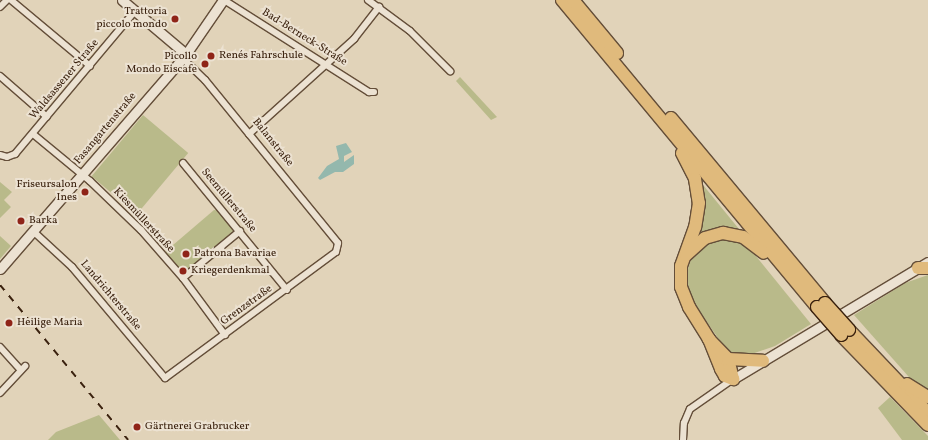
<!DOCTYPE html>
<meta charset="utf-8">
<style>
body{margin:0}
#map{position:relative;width:928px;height:440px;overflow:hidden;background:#e1d3b9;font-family:Vollkorn,serif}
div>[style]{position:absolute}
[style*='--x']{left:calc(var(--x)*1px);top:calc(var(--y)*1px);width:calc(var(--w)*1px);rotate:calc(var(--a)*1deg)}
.green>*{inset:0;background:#b9ba8a;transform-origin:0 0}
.water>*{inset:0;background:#94b8ad}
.roads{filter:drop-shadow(1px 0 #644e39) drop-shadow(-1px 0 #644e39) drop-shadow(0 1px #644e39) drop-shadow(0 -1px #644e39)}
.street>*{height:6px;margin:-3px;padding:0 3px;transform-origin:3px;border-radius:3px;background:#ece2d2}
.secondary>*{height:9px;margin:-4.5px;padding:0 4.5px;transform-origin:4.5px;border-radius:4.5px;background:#ece2d2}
.highway>*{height:12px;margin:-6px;padding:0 6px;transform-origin:6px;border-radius:6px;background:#e0ba7c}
.rail>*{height:2px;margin-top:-1px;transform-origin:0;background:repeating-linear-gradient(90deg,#3a210e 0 7px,transparent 0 14px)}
.bridges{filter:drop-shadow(1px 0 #3a210e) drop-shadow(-1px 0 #3a210e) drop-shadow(0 1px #3a210e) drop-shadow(0 -1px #3a210e)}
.highway-bridge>*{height:12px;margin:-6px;padding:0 6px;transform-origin:6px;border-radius:6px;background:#e0ba7c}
.dots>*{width:11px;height:11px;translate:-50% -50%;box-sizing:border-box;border:2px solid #ece2d2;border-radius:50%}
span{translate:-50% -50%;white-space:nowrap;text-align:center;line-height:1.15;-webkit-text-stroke:4px #ece2d2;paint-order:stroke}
.poi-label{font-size:11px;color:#3a210e}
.right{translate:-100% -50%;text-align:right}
.left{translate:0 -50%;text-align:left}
.street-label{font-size:11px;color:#3a210e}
</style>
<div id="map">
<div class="green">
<div style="clip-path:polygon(460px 77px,497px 117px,491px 120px,456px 81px)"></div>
<div style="left:143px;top:115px;width:59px;height:80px;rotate:40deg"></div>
<div style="clip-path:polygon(699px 180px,743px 234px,692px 242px)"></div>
<div style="clip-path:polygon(0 182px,12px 192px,4px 200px,11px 207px,0 218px)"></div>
<div style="clip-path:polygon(214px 210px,221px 211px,235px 227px,235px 232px,183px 274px,166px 255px,166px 251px)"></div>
<div style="clip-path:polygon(0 236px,11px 246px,0 259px)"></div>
<div style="clip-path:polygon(723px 238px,747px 245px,811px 324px,775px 346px,746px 356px,727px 351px,695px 305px,688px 286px,687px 272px,691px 259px,698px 249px,707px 242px)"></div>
<div style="clip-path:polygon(928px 275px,928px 392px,916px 385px,854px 315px,905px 283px)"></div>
<div style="clip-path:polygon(890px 397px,928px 436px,928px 440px,902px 440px,878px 408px)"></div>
<div style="clip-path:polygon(99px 415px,120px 440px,48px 440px,56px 432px)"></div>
</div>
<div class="water">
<div style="clip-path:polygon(346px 143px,352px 152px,344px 156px,344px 162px,354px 155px,354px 164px,343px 172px,335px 172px,320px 180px,318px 178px,327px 166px,339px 159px,336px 146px)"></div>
</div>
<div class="roads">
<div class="street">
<div style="--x:11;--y:0;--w:103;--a:39.9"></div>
<div style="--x:224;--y:0;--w:172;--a:32.4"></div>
<div style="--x:369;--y:92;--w:5;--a:0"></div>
<div style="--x:368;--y:0;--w:52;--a:36.4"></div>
<div style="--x:410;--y:31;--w:57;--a:45"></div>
<div style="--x:0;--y:7;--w:10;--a:-45"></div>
<div style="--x:0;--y:76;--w:62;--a:41.1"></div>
<div style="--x:33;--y:134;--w:74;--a:39.5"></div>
<div style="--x:90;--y:181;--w:71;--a:43.9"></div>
<div style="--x:141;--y:230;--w:64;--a:48.8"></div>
<div style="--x:183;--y:278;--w:71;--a:53.6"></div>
<div style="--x:249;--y:134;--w:142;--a:-42.1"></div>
<div style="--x:354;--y:39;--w:41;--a:-52"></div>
<div style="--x:0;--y:155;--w:7;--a:16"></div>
<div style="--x:7;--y:157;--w:9;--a:-21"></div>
<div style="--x:15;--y:154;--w:187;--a:-50"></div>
<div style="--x:183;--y:163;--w:164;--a:50.7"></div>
<div style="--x:34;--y:232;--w:52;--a:42.6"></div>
<div style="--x:72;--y:267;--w:145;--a:50"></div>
<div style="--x:165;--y:378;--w:212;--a:-36.4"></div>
<div style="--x:336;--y:252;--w:9;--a:-77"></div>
<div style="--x:338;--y:243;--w:210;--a:-129.2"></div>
<div style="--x:205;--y:80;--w:32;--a:-136"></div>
<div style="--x:183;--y:278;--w:74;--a:-39.5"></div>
<div style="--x:0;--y:347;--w:31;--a:48"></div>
<div style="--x:0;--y:393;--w:37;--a:-47"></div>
<div style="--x:683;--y:440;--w:17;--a:-87"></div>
<div style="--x:684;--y:423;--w:15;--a:-67"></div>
<div style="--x:690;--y:409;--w:52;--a:-34.9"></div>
</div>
<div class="secondary">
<div style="--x:122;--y:0;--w:84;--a:40.2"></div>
<div style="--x:0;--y:269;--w:284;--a:-49.1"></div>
<div style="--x:186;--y:54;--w:65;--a:-55.6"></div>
<div style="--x:733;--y:379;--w:227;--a:-31"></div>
</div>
<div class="highway">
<div style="--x:562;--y:0;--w:399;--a:50.3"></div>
<div style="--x:573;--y:0;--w:69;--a:50.3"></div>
<div style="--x:671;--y:118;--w:241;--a:50.2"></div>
<div style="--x:682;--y:153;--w:29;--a:63"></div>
<div style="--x:695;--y:179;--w:24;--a:81"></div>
<div style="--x:699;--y:203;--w:24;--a:99"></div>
<div style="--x:695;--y:227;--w:41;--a:109.7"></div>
<div style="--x:681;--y:266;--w:21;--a:90"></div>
<div style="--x:681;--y:287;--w:22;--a:68"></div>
<div style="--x:689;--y:307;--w:38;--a:58"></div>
<div style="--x:709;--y:339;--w:32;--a:68"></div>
<div style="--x:721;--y:369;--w:8;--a:60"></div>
<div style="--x:725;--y:376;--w:9;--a:21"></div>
<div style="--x:733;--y:379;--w:21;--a:-104"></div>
<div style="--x:728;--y:359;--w:28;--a:-134"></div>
<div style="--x:686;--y:255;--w:25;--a:-42"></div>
<div style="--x:705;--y:238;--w:19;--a:-16"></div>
<div style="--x:723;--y:233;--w:20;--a:11"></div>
<div style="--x:743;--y:237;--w:26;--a:37"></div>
<div style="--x:918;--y:268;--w:10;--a:0"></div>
<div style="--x:849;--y:330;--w:115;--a:46.4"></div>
<div style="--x:841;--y:335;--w:125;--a:46"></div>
<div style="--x:728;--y:359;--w:35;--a:3"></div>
<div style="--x:907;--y:384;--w:25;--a:32"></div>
</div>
</div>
<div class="rail">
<div style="--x:0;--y:285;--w:201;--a:50.4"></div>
</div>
<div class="bridges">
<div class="highway-bridge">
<div style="--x:825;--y:303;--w:36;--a:48"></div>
<div style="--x:817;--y:307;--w:37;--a:49"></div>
</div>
</div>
<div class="dots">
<div style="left:175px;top:19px;background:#8f2418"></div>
<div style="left:211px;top:56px;background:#8f2418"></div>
<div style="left:205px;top:64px;background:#8f2418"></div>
<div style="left:85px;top:192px;background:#8f2418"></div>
<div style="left:21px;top:221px;background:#8f2418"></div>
<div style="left:186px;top:254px;background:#8f2418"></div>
<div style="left:183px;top:271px;background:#8f2418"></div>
<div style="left:9px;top:323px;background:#8f2418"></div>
<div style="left:137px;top:427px;background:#8f2418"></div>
</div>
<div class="poi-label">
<span class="right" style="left:167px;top:19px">Trattoria<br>piccolo mondo</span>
<span class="left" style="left:219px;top:56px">Renés Fahrschule</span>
<span class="right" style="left:197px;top:64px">Picollo<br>Mondo Eiscafe</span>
<span class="right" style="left:77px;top:192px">Friseursalon<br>Ines</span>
<span class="left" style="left:29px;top:221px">Barka</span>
<span class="left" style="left:194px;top:254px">Patrona Bavariae</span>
<span class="left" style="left:191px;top:271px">Kriegerdenkmal</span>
<span class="left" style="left:17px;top:323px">Heilige Maria</span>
<span class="left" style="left:145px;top:427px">Gärtnerei Grabrucker</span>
</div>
<div class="street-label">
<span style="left:304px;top:38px;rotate:32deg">Bad-Berneck-Straße</span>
<span style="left:65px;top:80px;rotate:-50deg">Waldsassener Straße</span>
<span style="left:106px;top:129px;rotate:-50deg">Fasangartenstraße</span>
<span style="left:272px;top:143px;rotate:51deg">Balanstraße</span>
<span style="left:228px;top:201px;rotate:50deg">Seemüllerstraße</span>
<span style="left:143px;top:221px;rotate:47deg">Kiesmüllerstraße</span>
<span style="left:110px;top:296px;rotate:50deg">Landrichterstraße</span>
<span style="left:247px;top:306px;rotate:-36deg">Grenzstraße</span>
</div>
</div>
